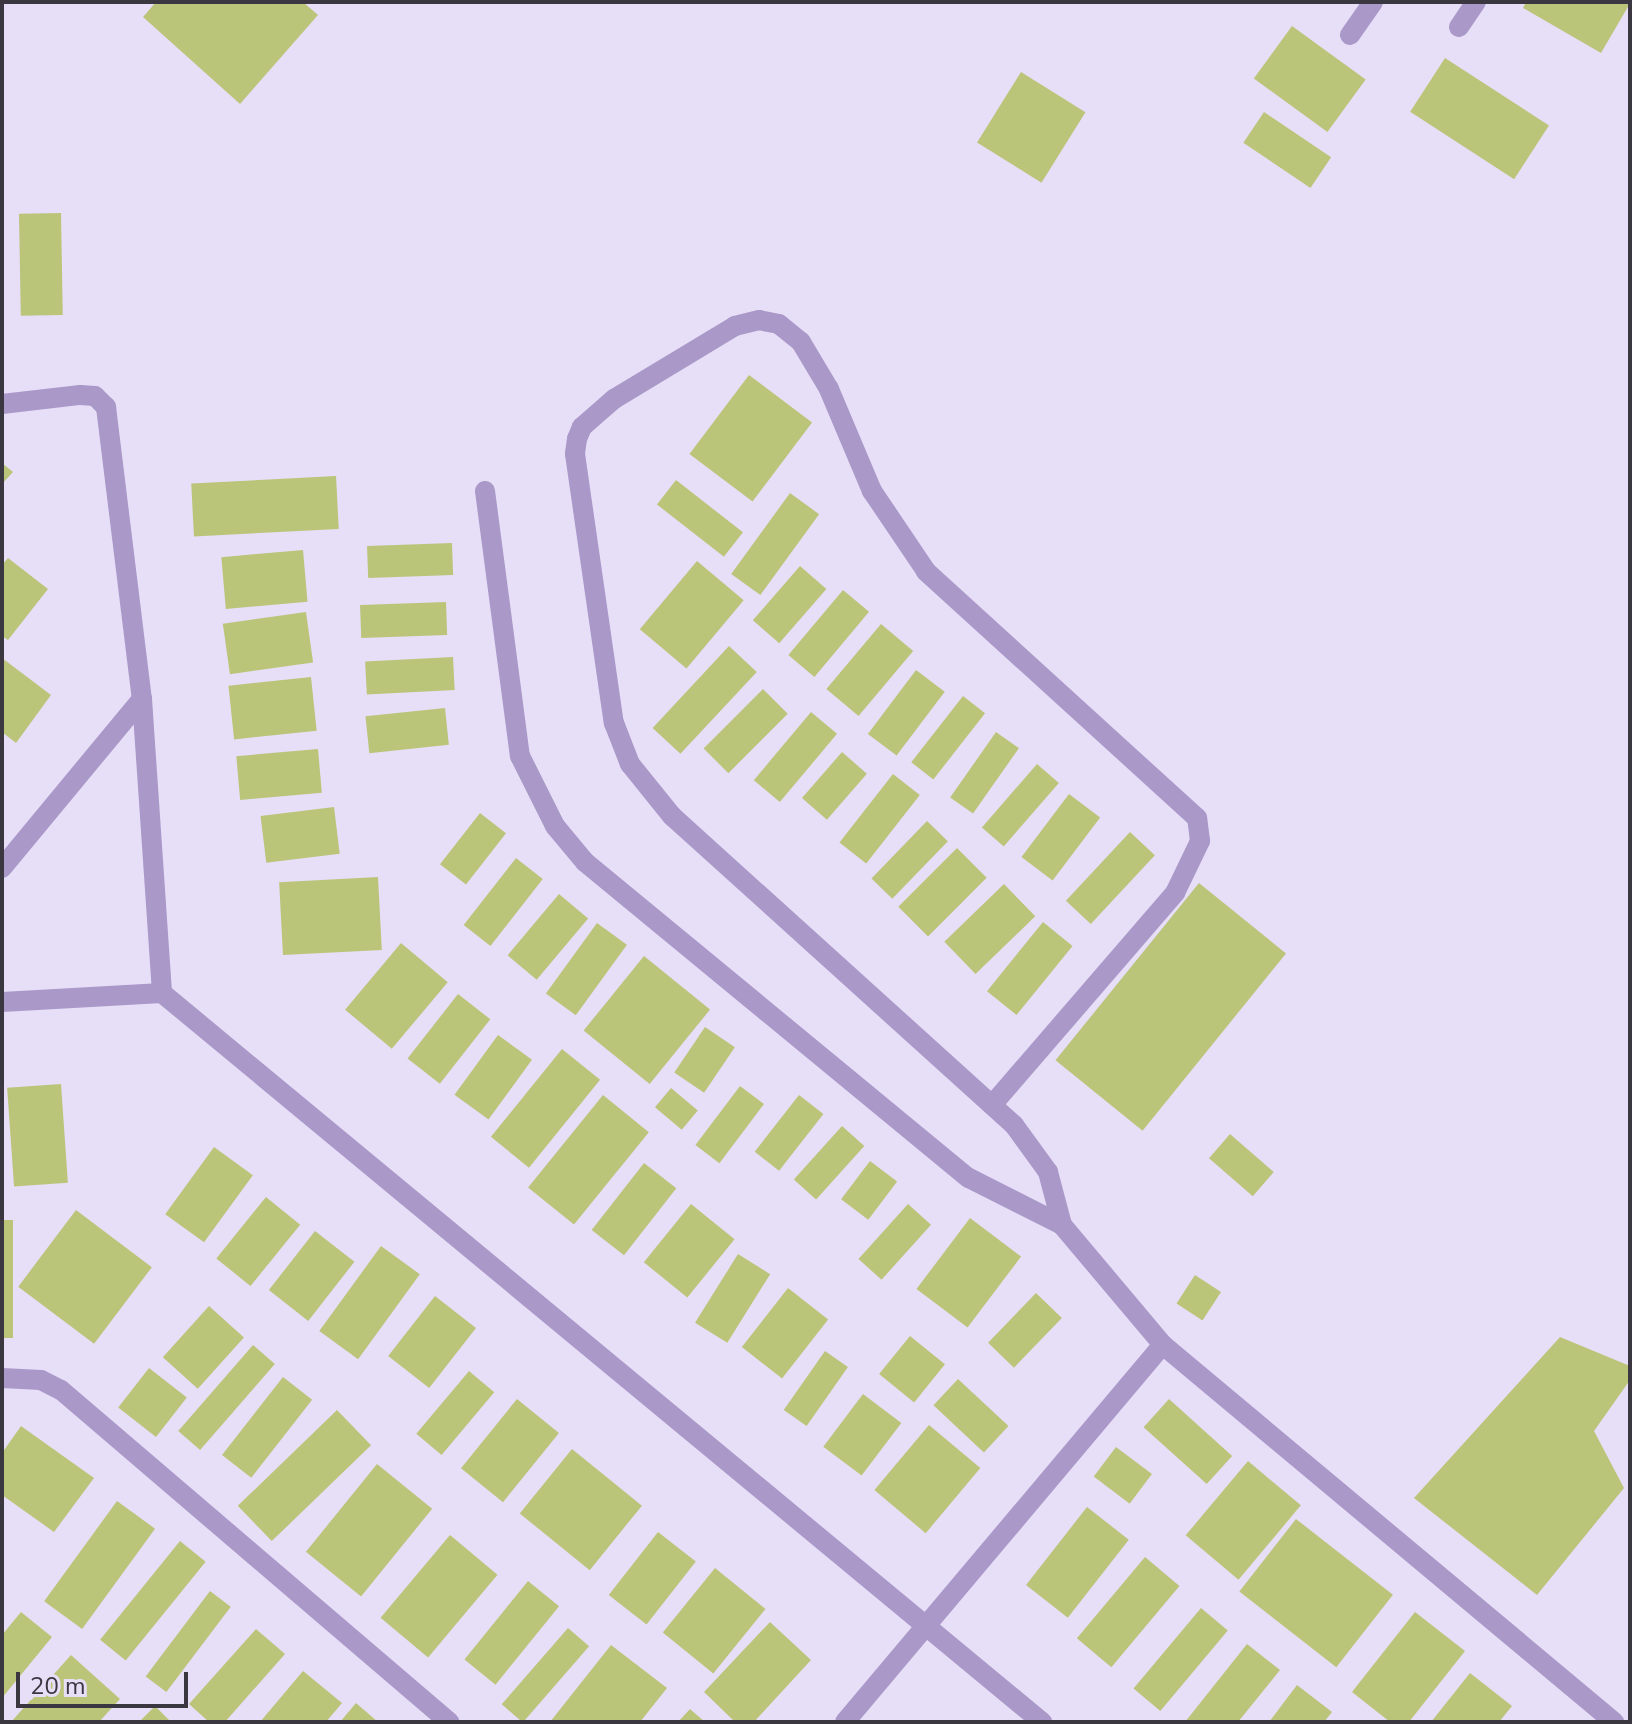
<!DOCTYPE html>
<style>
body{margin:0}
#map{position:relative;width:1632px;height:1724px;overflow:hidden;background:#e7dff8;font-family:"Nunito Sans",sans-serif}
div>[style]{position:absolute}
[style*='--x']{left:calc(var(--x)*1px);top:calc(var(--y)*1px);width:calc(var(--w)*1px);rotate:calc(var(--a)*1deg)}
.building>*{inset:0;background:#bac57a;transform-origin:0 0}
.minor>*{height:20px;margin:-10px;padding:0 10px;transform-origin:10px;border-radius:10px;background:#a998c8}
span{translate:-50% -50%;white-space:nowrap;text-align:center;line-height:1.15;-webkit-text-stroke:6px #e7dff8;paint-order:stroke}
.frame{position:absolute;inset:0;border:4px solid #3a3741;pointer-events:none}
.scale{position:absolute;left:16px;top:1672px;width:172px;height:36px;box-sizing:border-box;border:4px solid #3a3741;border-top:0;padding-left:10px;font-size:24px;line-height:28px;white-space:nowrap;color:#3a3741;-webkit-text-stroke:6px #e7dff8;paint-order:stroke}
</style>
<div id="map">
<div class="building">
<div style="clip-path:polygon(156px 2px,303px 2px,318px 15px,240px 104px,143px 17px)"></div>
<div style="clip-path:polygon(1526px 2px,1624px 2px,1629px 5px,1601px 53px,1523px 8px)"></div>
<div style="left:1292px;top:26px;width:91px;height:65px;rotate:36deg"></div>
<div style="left:1445px;top:58px;width:124px;height:64px;rotate:33deg"></div>
<div style="left:1021px;top:72px;width:76px;height:83px;rotate:32deg"></div>
<div style="left:1264px;top:112px;width:81px;height:37px;rotate:34deg"></div>
<div style="left:61px;top:213px;width:102px;height:42px;rotate:89deg"></div>
<div style="left:749px;top:375px;width:79px;height:99px;rotate:37deg"></div>
<div style="clip-path:polygon(2px 463px,13px 472px,2px 484px)"></div>
<div style="left:336px;top:476px;width:53px;height:145px;rotate:87deg"></div>
<div style="left:676px;top:480px;width:85px;height:31px;rotate:38deg"></div>
<div style="left:790px;top:493px;width:36px;height:100px;rotate:36deg"></div>
<div style="left:452px;top:543px;width:32px;height:85px;rotate:88deg"></div>
<div style="left:303px;top:550px;width:52px;height:82px;rotate:85deg"></div>
<div style="clip-path:polygon(8px 558px,48px 589px,8px 640px,2px 636px,2px 565px)"></div>
<div style="left:697px;top:561px;width:61px;height:89px;rotate:40deg"></div>
<div style="left:800px;top:566px;width:35px;height:72px;rotate:41deg"></div>
<div style="left:843px;top:590px;width:34px;height:85px;rotate:40deg"></div>
<div style="left:446px;top:602px;width:33px;height:86px;rotate:88deg"></div>
<div style="left:306px;top:612px;width:51px;height:84px;rotate:82deg"></div>
<div style="left:881px;top:624px;width:42px;height:85px;rotate:40deg"></div>
<div style="left:729px;top:646px;width:38px;height:112px;rotate:43deg"></div>
<div style="left:453px;top:657px;width:33px;height:88px;rotate:87deg"></div>
<div style="clip-path:polygon(2px 658px,51px 695px,16px 743px,2px 732px)"></div>
<div style="left:916px;top:670px;width:36px;height:80px;rotate:37deg"></div>
<div style="left:311px;top:677px;width:54px;height:83px;rotate:84deg"></div>
<div style="left:763px;top:689px;width:35px;height:84px;rotate:45deg"></div>
<div style="left:963px;top:696px;width:28px;height:84px;rotate:38deg"></div>
<div style="left:445px;top:708px;width:37px;height:80px;rotate:84deg"></div>
<div style="left:811px;top:712px;width:34px;height:89px;rotate:40deg"></div>
<div style="left:996px;top:732px;width:28px;height:80px;rotate:35deg"></div>
<div style="left:318px;top:749px;width:44px;height:82px;rotate:85deg"></div>
<div style="left:842px;top:752px;width:33px;height:61px;rotate:41deg"></div>
<div style="left:1037px;top:764px;width:29px;height:84px;rotate:41deg"></div>
<div style="left:893px;top:774px;width:34px;height:87px;rotate:38deg"></div>
<div style="left:1069px;top:794px;width:39px;height:79px;rotate:37deg"></div>
<div style="left:334px;top:807px;width:47px;height:74px;rotate:83deg"></div>
<div style="left:480px;top:813px;width:33px;height:65px;rotate:38deg"></div>
<div style="left:927px;top:821px;width:29px;height:80px;rotate:44deg"></div>
<div style="left:1130px;top:832px;width:34px;height:94px;rotate:43deg"></div>
<div style="left:957px;top:848px;width:42px;height:83px;rotate:45deg"></div>
<div style="left:516px;top:858px;width:34px;height:85px;rotate:38deg"></div>
<div style="left:378px;top:877px;width:73px;height:99px;rotate:87deg"></div>
<div style="left:1199px;top:883px;width:112px;height:228px;rotate:39deg"></div>
<div style="left:1004px;top:884px;width:45px;height:83px;rotate:46deg"></div>
<div style="left:559px;top:894px;width:38px;height:80px;rotate:40deg"></div>
<div style="left:1043px;top:922px;width:38px;height:89px;rotate:39deg"></div>
<div style="left:597px;top:923px;width:37px;height:87px;rotate:36deg"></div>
<div style="left:401px;top:943px;width:61px;height:87px;rotate:40deg"></div>
<div style="left:644px;top:956px;width:85px;height:96px;rotate:39deg"></div>
<div style="left:458px;top:994px;width:41px;height:82px;rotate:38deg"></div>
<div style="left:705px;top:1027px;width:36px;height:55px;rotate:34deg"></div>
<div style="left:498px;top:1035px;width:42px;height:74px;rotate:36deg"></div>
<div style="left:562px;top:1049px;width:49px;height:113px;rotate:39deg"></div>
<div style="left:61px;top:1084px;width:99px;height:54px;rotate:86deg"></div>
<div style="left:740px;top:1086px;width:30px;height:74px;rotate:37deg"></div>
<div style="left:671px;top:1088px;width:35px;height:25px;rotate:40deg"></div>
<div style="left:603px;top:1095px;width:59px;height:119px;rotate:39deg"></div>
<div style="left:799px;top:1095px;width:31px;height:72px;rotate:38deg"></div>
<div style="left:842px;top:1126px;width:30px;height:72px;rotate:42deg"></div>
<div style="left:1230px;top:1134px;width:58px;height:32px;rotate:41deg"></div>
<div style="left:214px;top:1147px;width:48px;height:83px;rotate:36deg"></div>
<div style="left:870px;top:1161px;width:34px;height:48px;rotate:37deg"></div>
<div style="left:644px;top:1163px;width:41px;height:85px;rotate:38deg"></div>
<div style="left:266px;top:1197px;width:44px;height:79px;rotate:39deg"></div>
<div style="left:691px;top:1204px;width:56px;height:75px;rotate:39deg"></div>
<div style="left:908px;top:1204px;width:31px;height:74px;rotate:42deg"></div>
<div style="left:76px;top:1210px;width:95px;height:96px;rotate:37deg"></div>
<div style="left:970px;top:1218px;width:64px;height:89px;rotate:37deg"></div>
<div style="left:2px;top:1220px;width:11px;height:118px"></div>
<div style="left:315px;top:1231px;width:50px;height:75px;rotate:38deg"></div>
<div style="left:381px;top:1246px;width:48px;height:105px;rotate:36deg"></div>
<div style="left:738px;top:1254px;width:38px;height:81px;rotate:32deg"></div>
<div style="left:1195px;top:1275px;width:31px;height:34px;rotate:33deg"></div>
<div style="left:788px;top:1288px;width:51px;height:75px;rotate:38deg"></div>
<div style="left:1036px;top:1293px;width:36px;height:69px;rotate:44deg"></div>
<div style="left:435px;top:1296px;width:52px;height:76px;rotate:38deg"></div>
<div style="left:209px;top:1306px;width:47px;height:69px;rotate:42deg"></div>
<div style="left:910px;top:1336px;width:45px;height:49px;rotate:39deg"></div>
<div style="clip-path:polygon(1560px 1337px,1630px 1366px,1630px 1380px,1594px 1431px,1624px 1488px,1537px 1595px,1414px 1498px)"></div>
<div style="left:253px;top:1345px;width:29px;height:114px;rotate:41deg"></div>
<div style="left:825px;top:1351px;width:28px;height:72px;rotate:35deg"></div>
<div style="left:149px;top:1368px;width:48px;height:50px;rotate:38deg"></div>
<div style="left:469px;top:1371px;width:33px;height:82px;rotate:40deg"></div>
<div style="left:283px;top:1377px;width:37px;height:99px;rotate:38deg"></div>
<div style="left:958px;top:1379px;width:69px;height:36px;rotate:43deg"></div>
<div style="left:863px;top:1394px;width:48px;height:66px;rotate:37deg"></div>
<div style="left:517px;top:1399px;width:54px;height:89px;rotate:39deg"></div>
<div style="left:1169px;top:1399px;width:85px;height:38px;rotate:42deg"></div>
<div style="left:337px;top:1410px;width:49px;height:138px;rotate:46deg"></div>
<div style="left:929px;top:1425px;width:67px;height:85px;rotate:40deg"></div>
<div style="clip-path:polygon(21px 1426px,94px 1478px,54px 1532px,2px 1495px,2px 1453px)"></div>
<div style="left:1116px;top:1447px;width:45px;height:37px;rotate:37deg"></div>
<div style="left:572px;top:1449px;width:90px;height:83px;rotate:39deg"></div>
<div style="left:1248px;top:1461px;width:69px;height:97px;rotate:40deg"></div>
<div style="left:377px;top:1464px;width:71px;height:113px;rotate:39deg"></div>
<div style="left:117px;top:1501px;width:47px;height:124px;rotate:36deg"></div>
<div style="left:1087px;top:1507px;width:53px;height:99px;rotate:38deg"></div>
<div style="left:1296px;top:1519px;width:123px;height:92px;rotate:38deg"></div>
<div style="left:658px;top:1532px;width:48px;height:80px;rotate:38deg"></div>
<div style="left:450px;top:1535px;width:62px;height:108px;rotate:40deg"></div>
<div style="left:180px;top:1541px;width:33px;height:127px;rotate:39deg"></div>
<div style="left:1145px;top:1557px;width:45px;height:106px;rotate:40deg"></div>
<div style="left:715px;top:1568px;width:65px;height:83px;rotate:39deg"></div>
<div style="left:528px;top:1581px;width:40px;height:101px;rotate:39deg"></div>
<div style="left:210px;top:1591px;width:26px;height:107px;rotate:37deg"></div>
<div style="left:1201px;top:1608px;width:35px;height:105px;rotate:40deg"></div>
<div style="clip-path:polygon(21px 1612px,52px 1637px,2px 1698px,2px 1635px)"></div>
<div style="clip-path:polygon(1415px 1612px,1465px 1651px,1409px 1722px,1390px 1722px,1352px 1692px)"></div>
<div style="clip-path:polygon(770px 1622px,811px 1660px,754px 1722px,735px 1722px,704px 1692px)"></div>
<div style="left:568px;top:1628px;width:28px;height:101px;rotate:41deg"></div>
<div style="clip-path:polygon(256px 1629px,285px 1654px,225px 1722px,209px 1722px,189px 1704px)"></div>
<div style="clip-path:polygon(1247px 1644px,1280px 1670px,1238px 1722px,1185px 1722px)"></div>
<div style="clip-path:polygon(611px 1645px,667px 1688px,640px 1722px,550px 1722px)"></div>
<div style="clip-path:polygon(71px 1655px,120px 1699px,99px 1722px,11px 1722px)"></div>
<div style="clip-path:polygon(303px 1671px,342px 1703px,326px 1722px,260px 1722px)"></div>
<div style="clip-path:polygon(1470px 1673px,1512px 1706px,1499px 1722px,1431px 1722px)"></div>
<div style="clip-path:polygon(1297px 1685px,1332px 1712px,1324px 1722px,1269px 1722px)"></div>
<div style="clip-path:polygon(356px 1703px,378px 1722px,340px 1722px)"></div>
<div style="clip-path:polygon(155px 1706px,171px 1722px,139px 1722px)"></div>
<div style="clip-path:polygon(690px 1709px,705px 1722px,678px 1722px)"></div>
</div>
<div class="minor">
<div style="--x:1459;--y:27;--w:30;--a:-56"></div>
<div style="--x:1350;--y:35;--w:40;--a:-55.1"></div>
<div style="--x:2;--y:404;--w:79;--a:-6.6"></div>
<div style="--x:80;--y:395;--w:15;--a:4"></div>
<div style="--x:95;--y:396;--w:16;--a:45"></div>
<div style="--x:106;--y:407;--w:294;--a:83"></div>
<div style="--x:142;--y:699;--w:295;--a:86.1"></div>
<div style="--x:485;--y:491;--w:267;--a:82.5"></div>
<div style="--x:520;--y:756;--w:78;--a:63.4"></div>
<div style="--x:555;--y:826;--w:47;--a:50.2"></div>
<div style="--x:585;--y:862;--w:497;--a:39.5"></div>
<div style="--x:969;--y:1178;--w:104;--a:26.8"></div>
<div style="--x:2;--y:868;--w:219;--a:-50.4"></div>
<div style="--x:2;--y:1002;--w:160;--a:-3.2"></div>
<div style="--x:162;--y:993;--w:1143;--a:39.64"></div>
<div style="--x:992;--y:1105;--w:280;--a:-49.2"></div>
<div style="--x:1175;--y:893;--w:58;--a:-64.3"></div>
<div style="--x:1200;--y:841;--w:23;--a:-97"></div>
<div style="--x:1197;--y:818;--w:367;--a:-137.7"></div>
<div style="--x:926;--y:571;--w:97;--a:-124"></div>
<div style="--x:872;--y:491;--w:111;--a:-112.9"></div>
<div style="--x:829;--y:389;--w:55;--a:-120.8"></div>
<div style="--x:801;--y:342;--w:28;--a:-141"></div>
<div style="--x:779;--y:324;--w:20;--a:-169"></div>
<div style="--x:759;--y:320;--w:25;--a:166"></div>
<div style="--x:735;--y:326;--w:141;--a:148.9"></div>
<div style="--x:614;--y:399;--w:43;--a:138.8"></div>
<div style="--x:582;--y:427;--w:13;--a:113"></div>
<div style="--x:577;--y:439;--w:15;--a:98"></div>
<div style="--x:575;--y:454;--w:272;--a:81.8"></div>
<div style="--x:614;--y:723;--w:44;--a:68.7"></div>
<div style="--x:630;--y:764;--w:67;--a:51.1"></div>
<div style="--x:672;--y:816;--w:461;--a:42.1"></div>
<div style="--x:1014;--y:1125;--w:58;--a:54.1"></div>
<div style="--x:1048;--y:1172;--w:55;--a:75.2"></div>
<div style="--x:1062;--y:1225;--w:157;--a:49.9"></div>
<div style="--x:1163;--y:1345;--w:588;--a:39.89"></div>
<div style="--x:2;--y:1378;--w:39;--a:3"></div>
<div style="--x:41;--y:1380;--w:22;--a:27"></div>
<div style="--x:61;--y:1390;--w:511;--a:40.55"></div>
<div style="--x:845;--y:1722;--w:493;--a:-49.9"></div>
</div>
<div class="frame"></div>
<div class="scale">20 m</div>
</div>
